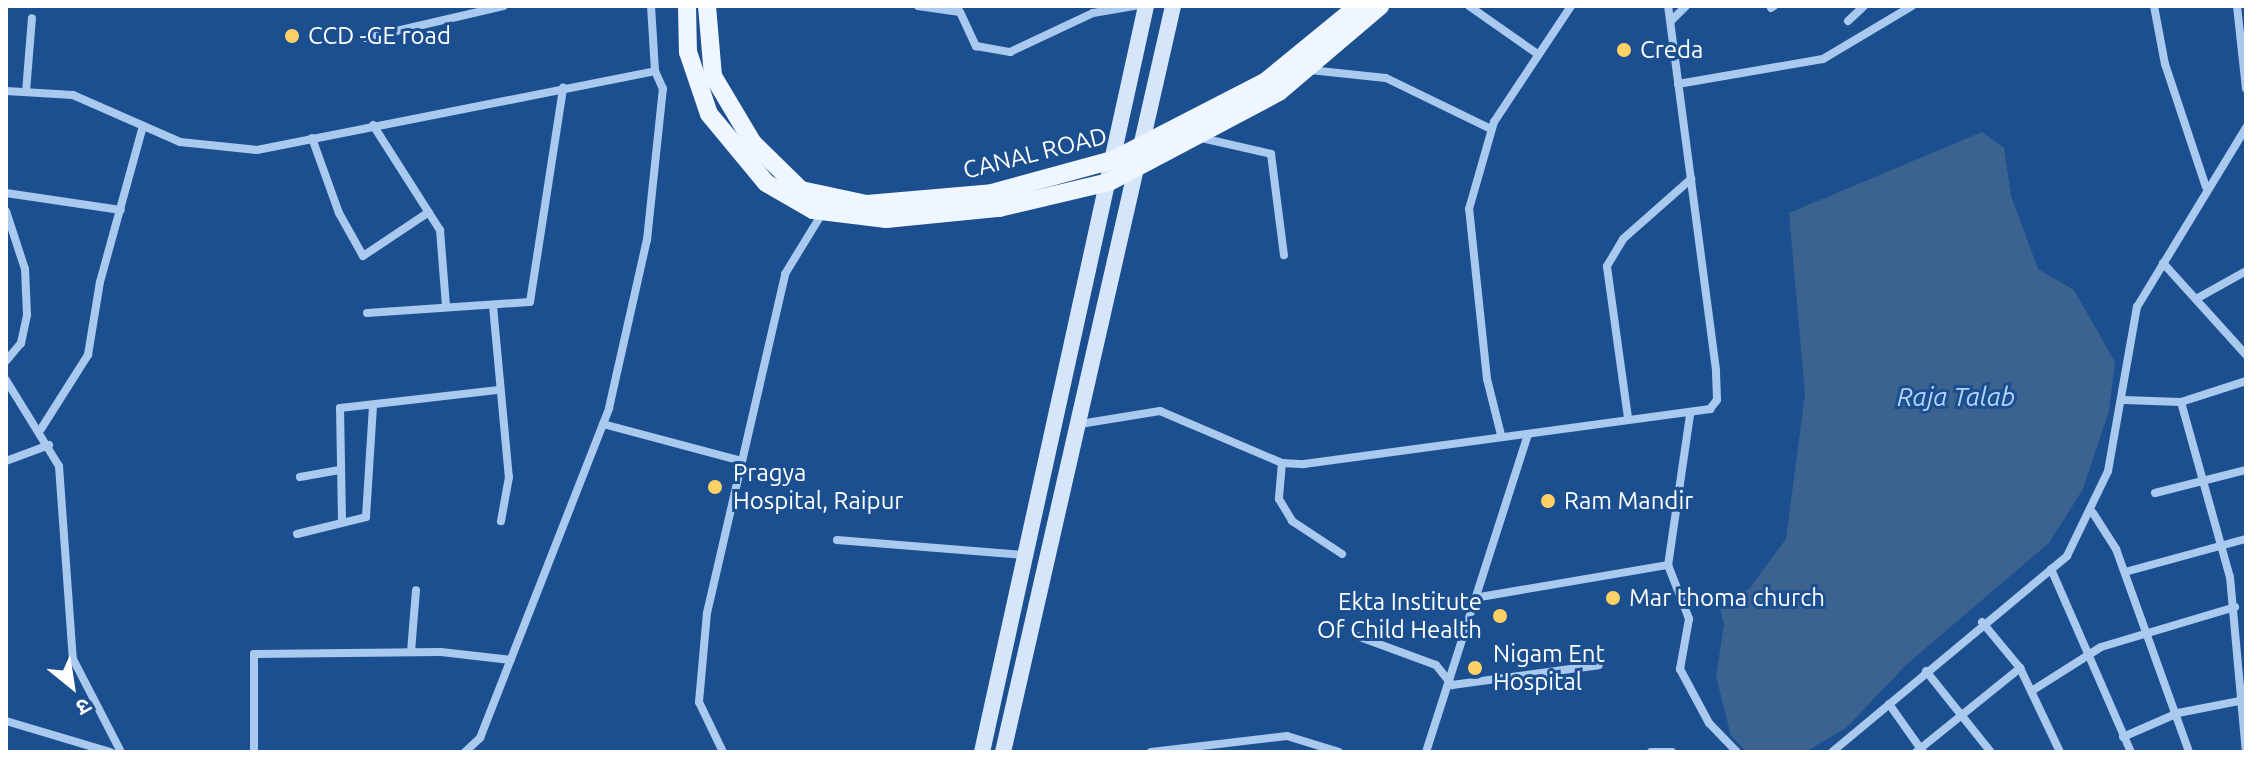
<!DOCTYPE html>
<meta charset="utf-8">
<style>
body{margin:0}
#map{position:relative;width:2252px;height:758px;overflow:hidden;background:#1b4f8f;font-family:Ubuntu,"Noto Sans Devanagari",sans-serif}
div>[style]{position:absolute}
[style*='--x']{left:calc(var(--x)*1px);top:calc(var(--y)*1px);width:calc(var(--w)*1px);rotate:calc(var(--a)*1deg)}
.water>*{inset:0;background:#3c6290}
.minor>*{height:8px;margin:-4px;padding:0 4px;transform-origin:4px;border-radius:4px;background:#a9c9ee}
.secondary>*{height:16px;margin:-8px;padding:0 8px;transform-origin:8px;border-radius:8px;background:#d6e6fa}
.primary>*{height:18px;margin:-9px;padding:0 9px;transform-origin:9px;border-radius:9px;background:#f0f6ff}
.dots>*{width:22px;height:22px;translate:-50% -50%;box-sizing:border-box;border:4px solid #1b4f8f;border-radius:50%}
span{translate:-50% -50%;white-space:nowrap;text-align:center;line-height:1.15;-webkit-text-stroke:6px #1b4f8f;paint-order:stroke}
.poi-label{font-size:24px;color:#fff}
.left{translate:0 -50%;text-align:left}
.right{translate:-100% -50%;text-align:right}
.street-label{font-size:24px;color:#fff}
.water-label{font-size:26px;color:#b5d3f5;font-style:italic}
.frame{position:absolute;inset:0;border:8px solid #fff;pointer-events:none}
.north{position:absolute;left:32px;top:646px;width:80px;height:80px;-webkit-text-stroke:6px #1b4f8f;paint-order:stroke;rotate:150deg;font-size:22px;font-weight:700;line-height:32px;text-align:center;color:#fff}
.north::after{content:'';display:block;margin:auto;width:28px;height:36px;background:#fff;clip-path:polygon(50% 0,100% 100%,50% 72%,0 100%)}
</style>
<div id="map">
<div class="water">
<div style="clip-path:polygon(1982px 132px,2004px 148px,2011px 196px,2038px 269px,2074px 290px,2115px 362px,2109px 411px,2083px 489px,2049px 543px,1907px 664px,1846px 728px,1805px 752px,1747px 752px,1731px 736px,1716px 676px,1724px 625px,1719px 604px,1749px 589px,1786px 539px,1805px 394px,1789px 213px)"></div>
</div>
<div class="minor">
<div style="--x:918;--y:6;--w:42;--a:8.1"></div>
<div style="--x:960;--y:12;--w:38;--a:65"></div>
<div style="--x:976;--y:46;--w:35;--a:10"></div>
<div style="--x:1010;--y:52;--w:92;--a:-25.2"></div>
<div style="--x:1093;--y:13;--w:43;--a:-9.5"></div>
<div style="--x:1469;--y:6;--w:82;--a:35"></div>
<div style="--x:2154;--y:6;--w:59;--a:79.3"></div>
<div style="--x:2165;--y:64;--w:130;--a:71.6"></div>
<div style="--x:2237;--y:6;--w:83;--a:83.8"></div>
<div style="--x:1771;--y:8;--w:4;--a:-34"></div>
<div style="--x:1671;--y:21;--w:21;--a:-45"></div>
<div style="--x:1848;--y:21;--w:22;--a:-43"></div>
<div style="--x:366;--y:38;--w:141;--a:-13.1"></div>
<div style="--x:1310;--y:70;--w:76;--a:6"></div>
<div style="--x:1386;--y:78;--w:117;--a:25.9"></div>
<div style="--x:1678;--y:84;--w:147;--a:-9.8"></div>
<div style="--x:1823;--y:59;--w:104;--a:-30.8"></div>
<div style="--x:6;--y:91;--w:67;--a:3.4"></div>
<div style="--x:73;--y:95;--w:117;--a:23.7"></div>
<div style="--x:180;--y:142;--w:77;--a:5.9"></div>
<div style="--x:257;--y:150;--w:406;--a:-11.2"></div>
<div style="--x:655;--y:71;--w:65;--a:-93.5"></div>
<div style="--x:26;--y:92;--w:74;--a:-85.4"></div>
<div style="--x:373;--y:125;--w:125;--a:57.5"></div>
<div style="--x:440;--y:230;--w:77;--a:85.5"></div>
<div style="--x:1197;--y:137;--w:76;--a:12.9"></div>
<div style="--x:1271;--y:154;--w:102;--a:82.7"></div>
<div style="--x:312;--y:138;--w:80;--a:70.2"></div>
<div style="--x:339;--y:213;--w:49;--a:60.8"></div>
<div style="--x:363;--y:256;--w:79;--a:-33.7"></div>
<div style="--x:6;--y:193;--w:116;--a:8.4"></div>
<div style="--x:6;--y:211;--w:61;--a:71.9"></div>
<div style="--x:25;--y:269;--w:46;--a:87.5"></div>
<div style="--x:27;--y:315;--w:29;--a:102"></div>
<div style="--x:21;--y:343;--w:23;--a:130"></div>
<div style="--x:2163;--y:263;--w:124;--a:47.9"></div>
<div style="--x:2196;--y:299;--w:57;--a:-29.2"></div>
<div style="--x:493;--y:306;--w:172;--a:84.7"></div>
<div style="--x:509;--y:477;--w:45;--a:100.3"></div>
<div style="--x:367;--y:313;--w:163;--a:-3.9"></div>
<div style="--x:530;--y:302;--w:217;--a:-81.2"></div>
<div style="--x:6;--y:380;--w:101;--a:58.4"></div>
<div style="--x:59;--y:466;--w:194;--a:85.9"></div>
<div style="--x:73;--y:659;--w:105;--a:62.7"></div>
<div style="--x:2124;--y:400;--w:57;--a:2"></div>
<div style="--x:2181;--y:402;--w:68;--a:-17.9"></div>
<div style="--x:2181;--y:402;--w:182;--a:74.4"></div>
<div style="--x:2230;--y:577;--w:176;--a:84.8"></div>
<div style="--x:1690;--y:415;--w:152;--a:98.3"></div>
<div style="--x:1668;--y:565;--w:58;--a:68.7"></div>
<div style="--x:1689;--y:619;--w:51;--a:100.2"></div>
<div style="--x:1680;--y:669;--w:61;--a:61.8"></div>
<div style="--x:1709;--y:723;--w:40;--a:46"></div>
<div style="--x:1628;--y:418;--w:153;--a:-97.9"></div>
<div style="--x:1607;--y:266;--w:31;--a:-59"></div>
<div style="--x:1623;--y:239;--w:91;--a:-41.4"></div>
<div style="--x:603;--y:424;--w:144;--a:14.9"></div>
<div style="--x:1080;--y:424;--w:81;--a:-9.2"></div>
<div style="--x:1160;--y:411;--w:133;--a:23.1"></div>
<div style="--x:1282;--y:463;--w:22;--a:3"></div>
<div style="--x:1304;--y:464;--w:410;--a:-7.7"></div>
<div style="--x:1710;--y:409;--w:11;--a:-52"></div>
<div style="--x:1717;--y:400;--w:30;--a:-92"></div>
<div style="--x:1716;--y:370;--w:367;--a:-97.5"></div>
<div style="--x:41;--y:429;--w:88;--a:-57.6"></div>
<div style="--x:88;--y:355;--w:74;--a:-80.7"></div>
<div style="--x:100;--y:282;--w:162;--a:-74.6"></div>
<div style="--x:1501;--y:435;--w:58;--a:-104"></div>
<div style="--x:1487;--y:379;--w:171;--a:-96"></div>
<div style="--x:1469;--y:209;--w:91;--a:-74"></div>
<div style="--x:1494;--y:122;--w:139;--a:-56.4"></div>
<div style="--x:6;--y:461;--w:46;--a:-20.4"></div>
<div style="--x:1282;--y:463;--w:36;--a:95"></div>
<div style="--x:1279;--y:499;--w:26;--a:59"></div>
<div style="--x:1292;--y:521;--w:60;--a:33.4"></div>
<div style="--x:300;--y:477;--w:40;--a:-10"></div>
<div style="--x:2155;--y:493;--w:94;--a:-14.2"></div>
<div style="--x:2093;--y:513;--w:43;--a:57.4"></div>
<div style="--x:2116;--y:549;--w:216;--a:70.2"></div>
<div style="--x:342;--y:521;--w:113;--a:-91"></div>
<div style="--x:340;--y:408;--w:160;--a:-6.5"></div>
<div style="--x:297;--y:534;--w:71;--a:-13.8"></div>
<div style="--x:366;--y:517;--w:110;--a:-86.4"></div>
<div style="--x:837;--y:540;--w:189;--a:4.6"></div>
<div style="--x:2051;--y:569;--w:200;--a:66.4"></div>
<div style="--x:2125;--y:572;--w:125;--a:-15.3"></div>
<div style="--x:1480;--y:597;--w:191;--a:-9.7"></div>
<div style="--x:1982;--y:622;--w:60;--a:50.4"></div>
<div style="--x:2020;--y:668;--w:93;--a:64.5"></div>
<div style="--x:1357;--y:636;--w:84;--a:20.2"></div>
<div style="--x:1436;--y:665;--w:26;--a:51"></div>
<div style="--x:1452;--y:685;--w:148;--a:-7.7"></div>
<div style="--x:411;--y:652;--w:62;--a:-85.4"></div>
<div style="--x:1926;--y:671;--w:104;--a:51.3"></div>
<div style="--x:2033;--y:690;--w:80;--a:-32.3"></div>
<div style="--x:2101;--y:647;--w:140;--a:-16.6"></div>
<div style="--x:1889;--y:704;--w:59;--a:54.7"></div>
<div style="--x:6;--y:721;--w:109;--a:16.6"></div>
<div style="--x:2123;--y:737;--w:60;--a:-23.6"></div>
<div style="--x:2178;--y:713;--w:67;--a:-11.1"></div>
<div style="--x:254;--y:752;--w:98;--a:-90"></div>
<div style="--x:254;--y:654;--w:187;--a:-0.6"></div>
<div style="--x:441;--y:652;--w:70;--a:6.5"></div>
<div style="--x:465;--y:752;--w:21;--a:-43"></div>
<div style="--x:480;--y:738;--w:354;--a:-68.6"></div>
<div style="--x:609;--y:408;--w:172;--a:-77.3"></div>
<div style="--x:647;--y:240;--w:152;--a:-84"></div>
<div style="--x:663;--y:89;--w:20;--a:-114"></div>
<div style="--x:723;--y:752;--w:55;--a:-115.6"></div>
<div style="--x:699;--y:702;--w:89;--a:-84.9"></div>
<div style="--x:707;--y:613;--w:348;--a:-77"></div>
<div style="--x:785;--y:274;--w:73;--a:-58.5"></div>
<div style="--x:1151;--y:752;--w:137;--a:-6.7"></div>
<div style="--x:1287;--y:736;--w:54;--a:17.1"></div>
<div style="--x:1426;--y:752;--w:333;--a:-72.2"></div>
<div style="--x:1651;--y:752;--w:21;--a:0"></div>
<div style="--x:1832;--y:752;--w:306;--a:-39.8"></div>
<div style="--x:2067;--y:556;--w:94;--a:-64.2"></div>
<div style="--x:2108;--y:471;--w:167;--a:-80"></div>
<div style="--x:2137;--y:307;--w:210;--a:-58.7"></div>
<div style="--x:1916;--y:752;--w:134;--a:-38.9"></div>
</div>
<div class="secondary">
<div style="--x:982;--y:752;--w:764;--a:-77.6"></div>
<div style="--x:1003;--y:752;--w:765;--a:-77.16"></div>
</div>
<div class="primary">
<div style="--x:687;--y:6;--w:46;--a:88.8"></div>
<div style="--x:688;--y:52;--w:65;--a:71.3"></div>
<div style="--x:709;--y:114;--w:89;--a:50.4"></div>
<div style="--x:766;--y:183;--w:54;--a:29.9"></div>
<div style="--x:813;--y:210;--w:74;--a:7"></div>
<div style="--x:886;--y:219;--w:114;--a:-5.6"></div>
<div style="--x:999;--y:208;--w:113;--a:-13.3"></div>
<div style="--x:1109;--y:182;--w:192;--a:-27.9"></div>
<div style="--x:1279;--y:92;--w:133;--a:-40.4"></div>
<div style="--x:707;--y:6;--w:70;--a:85.1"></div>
<div style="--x:713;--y:76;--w:78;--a:59.2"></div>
<div style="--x:753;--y:143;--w:67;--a:44.4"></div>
<div style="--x:801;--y:190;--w:67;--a:12"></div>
<div style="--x:867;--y:204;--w:125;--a:-5"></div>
<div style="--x:992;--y:193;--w:125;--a:-15.3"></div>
<div style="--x:1113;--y:160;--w:171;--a:-27.2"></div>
<div style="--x:1265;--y:82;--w:120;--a:-39.3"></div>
</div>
<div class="dots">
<div style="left:292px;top:36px;background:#ffd166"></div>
<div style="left:1624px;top:50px;background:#ffd166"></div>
<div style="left:715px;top:487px;background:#ffd166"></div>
<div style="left:1548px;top:501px;background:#ffd166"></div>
<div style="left:1613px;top:598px;background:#ffd166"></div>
<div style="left:1500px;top:616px;background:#ffd166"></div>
<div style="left:1475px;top:668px;background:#ffd166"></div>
</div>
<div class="poi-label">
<span class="left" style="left:308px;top:36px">CCD -GE road</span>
<span class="left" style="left:1640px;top:50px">Creda</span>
<span class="left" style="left:733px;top:487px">Pragya<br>Hospital, Raipur</span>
<span class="left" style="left:1564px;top:501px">Ram Mandir</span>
<span class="left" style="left:1629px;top:598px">Mar thoma church</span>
<span class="right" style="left:1482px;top:616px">Ekta Institute<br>Of Child Health</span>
<span class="left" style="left:1493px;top:668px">Nigam Ent<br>Hospital</span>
</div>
<div class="street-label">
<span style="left:1035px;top:153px;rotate:-14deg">CANAL ROAD</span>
</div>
<div class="water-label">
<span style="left:1956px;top:397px">Raja Talab</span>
</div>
<div class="frame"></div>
<div class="north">उ</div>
</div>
